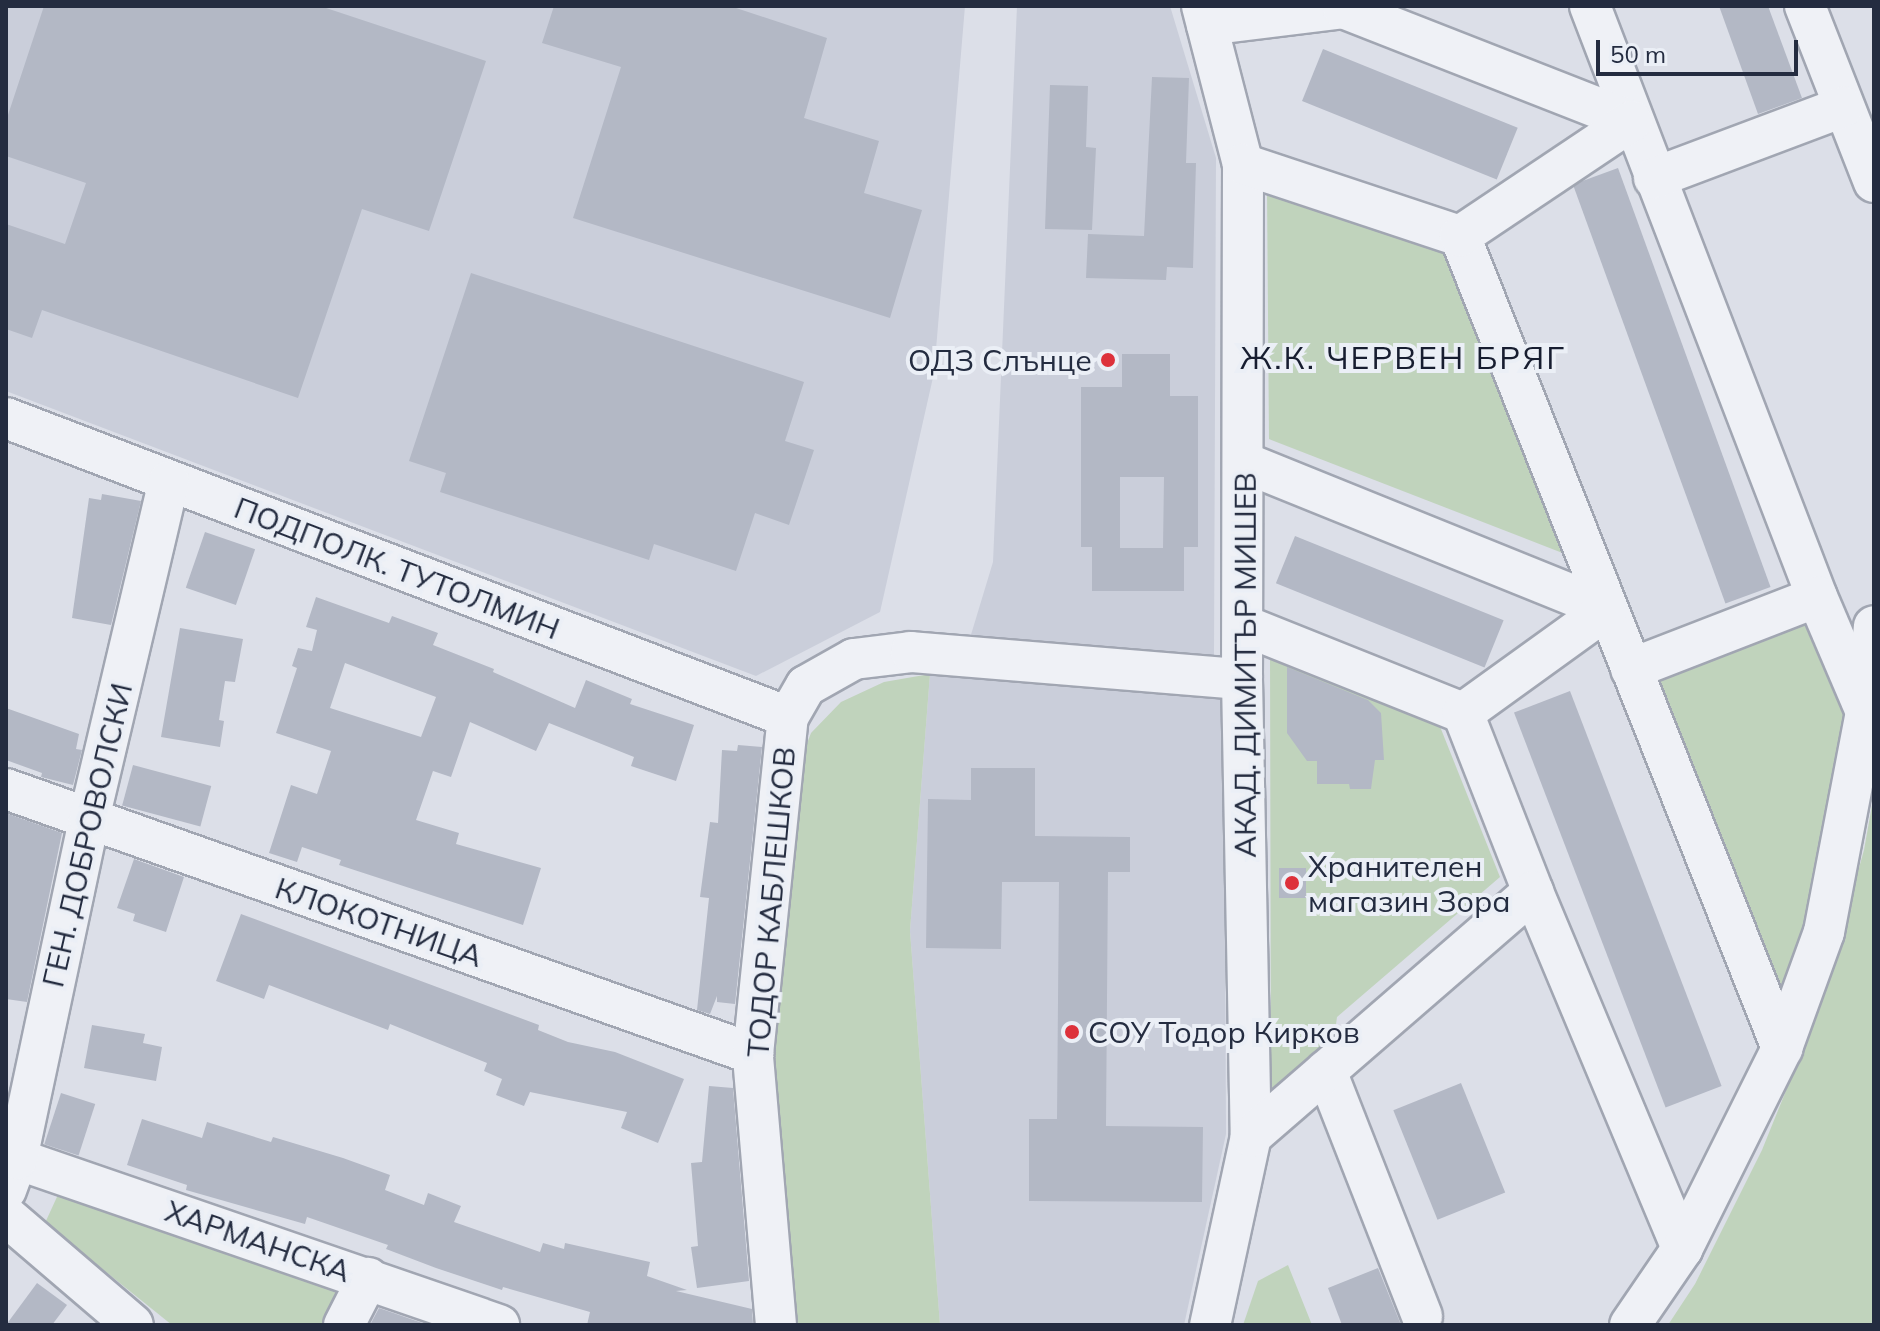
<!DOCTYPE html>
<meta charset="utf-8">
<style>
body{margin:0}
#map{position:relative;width:1880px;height:1331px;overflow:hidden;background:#dcdfe8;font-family:Mulish,sans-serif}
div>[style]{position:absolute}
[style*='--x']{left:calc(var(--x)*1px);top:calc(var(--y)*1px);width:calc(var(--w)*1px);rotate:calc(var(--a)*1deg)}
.built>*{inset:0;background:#caceda}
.green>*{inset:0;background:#c0d3bc}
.building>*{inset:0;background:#b3b8c5;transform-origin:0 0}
.roads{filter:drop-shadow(2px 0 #a1a6b2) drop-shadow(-2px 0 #a1a6b2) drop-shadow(0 2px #a1a6b2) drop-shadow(0 -2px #a1a6b2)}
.minor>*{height:40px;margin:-20px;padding:0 20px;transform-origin:20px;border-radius:20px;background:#eff1f6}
.dots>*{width:22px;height:22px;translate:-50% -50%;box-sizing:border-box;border:4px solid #ebeff6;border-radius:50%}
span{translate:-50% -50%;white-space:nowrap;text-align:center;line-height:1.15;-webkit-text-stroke:8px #ebeff6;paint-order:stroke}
.poi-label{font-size:30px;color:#242c40}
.right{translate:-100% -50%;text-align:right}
.left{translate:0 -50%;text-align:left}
.street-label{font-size:30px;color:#242c40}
.neighbourhood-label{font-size:32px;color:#171d30;letter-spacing:2px}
.frame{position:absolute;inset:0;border:8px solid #242c40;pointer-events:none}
.scale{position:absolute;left:1596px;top:40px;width:202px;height:36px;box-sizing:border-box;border:4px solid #242c40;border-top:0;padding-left:10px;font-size:24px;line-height:28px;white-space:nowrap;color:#242c40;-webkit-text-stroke:6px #ebeff6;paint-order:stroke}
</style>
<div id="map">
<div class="built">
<div style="clip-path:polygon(6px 6px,965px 6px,934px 373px,880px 612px,756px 676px,6px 391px)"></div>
<div style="clip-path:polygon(1017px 6px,1170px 6px,1216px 158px,1214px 658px,970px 638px,993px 562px)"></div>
<div style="clip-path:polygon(930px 674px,1224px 693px,1226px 1134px,1184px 1325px,940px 1325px,910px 931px)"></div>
</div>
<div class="green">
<div style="clip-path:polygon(1267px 189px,1450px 251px,1565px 554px,1269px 439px)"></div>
<div style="clip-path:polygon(1810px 615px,1853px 719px,1830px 844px,1781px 1009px,1657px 677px)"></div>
<div style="clip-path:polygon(1270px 652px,1437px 719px,1500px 877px,1337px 1017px,1334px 1039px,1271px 1097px)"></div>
<div style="clip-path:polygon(930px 674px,910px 931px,940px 1325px,794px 1325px,767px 1055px,795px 775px,811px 733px,841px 702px,884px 682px)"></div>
<div style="clip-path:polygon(1874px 794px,1874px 1325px,1668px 1325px,1695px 1284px,1762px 1150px,1821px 1004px,1864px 850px)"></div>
<div style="clip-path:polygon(62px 1186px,347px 1285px,327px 1325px,172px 1325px,45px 1223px)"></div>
<div style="clip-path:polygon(1288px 1265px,1312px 1325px,1243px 1325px,1258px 1281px)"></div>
</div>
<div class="building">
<div style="clip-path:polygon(44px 6px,320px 6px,486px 61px,429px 231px,362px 209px,298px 398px,42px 310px,32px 338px,6px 329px,6px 224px,65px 244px,86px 183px,6px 156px,6px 121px)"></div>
<div style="clip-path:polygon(554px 6px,730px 6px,827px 38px,804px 118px,879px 141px,864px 193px,922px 210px,890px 318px,573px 218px,621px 67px,542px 43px)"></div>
<div style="clip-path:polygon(1719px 6px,1768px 6px,1802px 98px,1758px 114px)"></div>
<div style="left:1323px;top:49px;width:210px;height:56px;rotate:22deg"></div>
<div style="clip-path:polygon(1152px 77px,1189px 78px,1186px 163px,1196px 163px,1193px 268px,1167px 267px,1166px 280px,1086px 278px,1088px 234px,1144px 236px)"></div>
<div style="clip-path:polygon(1050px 85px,1088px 86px,1086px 147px,1096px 148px,1092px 230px,1045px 229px)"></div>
<div style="left:1618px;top:168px;width:446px;height:48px;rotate:70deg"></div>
<div style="clip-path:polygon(471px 273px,804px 382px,785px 441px,814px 450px,789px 525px,755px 513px,736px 571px,654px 544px,649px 560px,440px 492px,446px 473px,409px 461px)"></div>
<div style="clip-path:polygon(evenodd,1122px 354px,1170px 354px,1170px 396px,1198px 396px,1198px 547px,1184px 547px,1184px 591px,1092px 591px,1092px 547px,1081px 547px,1081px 387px,1122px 387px,1122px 354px,1120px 477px,1164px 477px,1163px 548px,1120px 548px,1120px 477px)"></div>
<div style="clip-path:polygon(102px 494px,141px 501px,111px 625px,72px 618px,89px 498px,101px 500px)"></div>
<div style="left:205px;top:532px;width:53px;height:59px;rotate:19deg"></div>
<div style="left:1295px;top:536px;width:225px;height:51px;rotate:22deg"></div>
<div style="clip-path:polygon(evenodd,316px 597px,389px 623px,392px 616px,438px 633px,433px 645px,494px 669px,493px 672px,575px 708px,586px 680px,632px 699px,630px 704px,694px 725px,676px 781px,631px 766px,634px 757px,549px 723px,536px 751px,470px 722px,451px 777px,433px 771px,416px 820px,459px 833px,456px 844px,541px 868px,523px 925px,339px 865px,341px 860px,302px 847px,297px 862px,269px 853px,291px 785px,317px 794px,331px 751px,276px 733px,297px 668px,292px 666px,298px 648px,312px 651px,317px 630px,306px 627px,316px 597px,345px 663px,436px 697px,421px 737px,330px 708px,345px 663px)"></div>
<div style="clip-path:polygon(180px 628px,243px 639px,235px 682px,225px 681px,219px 720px,224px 721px,220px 747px,161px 737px)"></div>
<div style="clip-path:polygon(1287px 667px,1368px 700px,1381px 713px,1384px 760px,1375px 760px,1371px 789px,1350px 789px,1349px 784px,1317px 784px,1317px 761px,1307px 761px,1287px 733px)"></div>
<div style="left:1570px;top:691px;width:423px;height:60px;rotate:69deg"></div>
<div style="clip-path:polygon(6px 708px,79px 734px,76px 749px,82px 750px,73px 785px,41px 777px,42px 773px,6px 760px)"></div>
<div style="clip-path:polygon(738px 745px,762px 747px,735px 1004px,717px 1002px,717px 996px,710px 1014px,697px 1010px,709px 898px,700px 897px,710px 822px,718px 823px,722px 750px,737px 751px)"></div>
<div style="left:133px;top:765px;width:81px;height:42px;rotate:15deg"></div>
<div style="clip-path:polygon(971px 768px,1035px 768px,1035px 836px,1130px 837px,1130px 872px,1108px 872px,1106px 1126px,1203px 1127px,1202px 1202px,1029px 1201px,1029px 1119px,1057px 1119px,1059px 882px,1002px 882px,1001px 949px,926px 948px,928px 799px,971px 800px)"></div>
<div style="clip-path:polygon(6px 813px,62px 833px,27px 1002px,6px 999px)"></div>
<div style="clip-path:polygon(134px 859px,184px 877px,166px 932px,133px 921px,135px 914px,117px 908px)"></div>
<div style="left:1279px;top:868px;width:27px;height:30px"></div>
<div style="clip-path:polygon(241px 914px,539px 1025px,538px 1030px,568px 1042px,615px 1052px,684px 1079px,658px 1143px,621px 1128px,627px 1112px,530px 1092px,524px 1106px,496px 1095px,502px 1079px,484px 1071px,487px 1063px,390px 1024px,388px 1030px,269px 985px,264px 999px,216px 981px)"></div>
<div style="clip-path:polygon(92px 1025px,145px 1034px,143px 1043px,162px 1047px,156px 1081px,84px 1068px)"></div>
<div style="left:1461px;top:1083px;width:118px;height:73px;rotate:68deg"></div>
<div style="clip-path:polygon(709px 1086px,733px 1088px,749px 1281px,697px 1288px,691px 1247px,698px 1246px,691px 1163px,702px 1162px)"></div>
<div style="left:61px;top:1093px;width:36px;height:54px;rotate:18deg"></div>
<div style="clip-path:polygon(142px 1119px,202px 1138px,207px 1122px,271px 1142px,273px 1137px,343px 1158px,390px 1175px,385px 1190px,424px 1205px,428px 1193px,461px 1206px,454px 1222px,540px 1252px,543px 1243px,564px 1249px,565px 1243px,650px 1262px,647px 1276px,687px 1290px,676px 1291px,752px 1309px,753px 1325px,587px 1325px,590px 1312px,503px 1287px,502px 1290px,436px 1268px,386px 1249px,388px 1245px,307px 1217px,305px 1224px,186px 1190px,187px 1185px,127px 1165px)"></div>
<div style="clip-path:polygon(1378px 1268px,1401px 1325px,1342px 1325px,1328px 1288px)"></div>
<div style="clip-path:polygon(37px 1283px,67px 1305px,52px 1325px,6px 1325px)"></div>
<div style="clip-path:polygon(379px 1308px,428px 1325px,370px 1325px)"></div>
</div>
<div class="roads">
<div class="minor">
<div style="--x:1202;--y:6;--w:163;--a:75.5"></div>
<div style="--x:1243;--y:164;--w:515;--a:90.11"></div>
<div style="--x:1242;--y:679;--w:457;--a:88.9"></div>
<div style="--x:1251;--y:1136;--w:193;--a:102.2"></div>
<div style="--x:1590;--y:6;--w:633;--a:68.99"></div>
<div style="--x:1817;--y:597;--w:125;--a:66.9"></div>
<div style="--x:1805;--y:6;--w:189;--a:68.6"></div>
<div style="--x:1207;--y:25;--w:137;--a:-7.1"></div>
<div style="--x:1343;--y:8;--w:310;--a:21.4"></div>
<div style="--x:1243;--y:164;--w:229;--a:18.4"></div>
<div style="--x:1460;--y:236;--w:874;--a:68.37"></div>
<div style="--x:1654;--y:178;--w:202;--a:-20.6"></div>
<div style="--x:1460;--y:236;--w:207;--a:-33.8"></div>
<div style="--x:6;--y:418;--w:837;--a:20.92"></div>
<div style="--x:1243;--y:462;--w:393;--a:22"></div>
<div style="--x:1243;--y:625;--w:237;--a:21.8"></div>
<div style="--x:1463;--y:713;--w:192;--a:68.6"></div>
<div style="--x:1631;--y:669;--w:199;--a:-21.2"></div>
<div style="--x:1463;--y:713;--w:178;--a:-35.8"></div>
<div style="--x:6;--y:789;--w:793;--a:19.53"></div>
<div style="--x:1326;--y:1071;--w:263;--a:68.6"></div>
<div style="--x:1251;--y:1136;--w:373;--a:-40.9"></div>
<div style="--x:1533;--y:892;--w:387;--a:67.3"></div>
<div style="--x:17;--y:1159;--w:510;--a:19"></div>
<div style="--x:6;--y:1190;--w:33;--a:-70"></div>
<div style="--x:17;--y:1159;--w:348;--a:-78"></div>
<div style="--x:89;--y:819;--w:347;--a:-76.7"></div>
<div style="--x:6;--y:1216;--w:167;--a:40.6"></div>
<div style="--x:344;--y:1325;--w:53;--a:-62.9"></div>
<div style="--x:776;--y:1325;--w:272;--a:-94.9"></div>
<div style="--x:753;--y:1054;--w:339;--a:-84.1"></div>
<div style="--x:788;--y:717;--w:36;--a:-60"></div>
<div style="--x:806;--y:686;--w:55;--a:-29.4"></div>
<div style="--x:854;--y:659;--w:57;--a:-7"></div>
<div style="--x:911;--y:652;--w:332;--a:4.7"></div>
<div style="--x:1630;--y:1325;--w:92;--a:-55.6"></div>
<div style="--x:1682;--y:1249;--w:225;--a:-63.5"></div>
<div style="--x:1782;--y:1048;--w:123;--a:-70.1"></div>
<div style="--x:1824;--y:932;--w:224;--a:-79.2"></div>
<div style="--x:1866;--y:712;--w:86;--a:-84.7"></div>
</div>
</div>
<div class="dots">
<div style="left:1108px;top:360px;background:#dd313b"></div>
<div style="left:1292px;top:883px;background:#dd313b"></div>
<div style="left:1072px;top:1032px;background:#dd313b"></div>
</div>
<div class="poi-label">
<span class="right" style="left:1092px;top:360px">ОДЗ Слънце</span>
<span class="left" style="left:1308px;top:883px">Хранителен<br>магазин Зора</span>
<span class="left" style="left:1088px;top:1032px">СОУ Тодор Кирков</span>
</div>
<div class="street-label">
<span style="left:397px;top:568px;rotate:21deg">ПОДПОЛК. ТУТОЛМИН</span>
<span style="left:1245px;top:665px;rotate:-90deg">АКАД. ДИМИТЪР МИШЕВ</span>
<span style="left:87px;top:835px;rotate:-77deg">ГЕН. ДОБРОВОЛСКИ</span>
<span style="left:771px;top:902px;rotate:-85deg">ТОДОР КАБЛЕШКОВ</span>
<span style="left:379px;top:922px;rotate:19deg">КЛОКОТНИЦА</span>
<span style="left:258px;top:1241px;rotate:19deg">ХАРМАНСКА</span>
</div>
<div class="neighbourhood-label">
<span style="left:1403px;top:357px">Ж.К. ЧЕРВЕН БРЯГ</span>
</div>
<div class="frame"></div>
<div class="scale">50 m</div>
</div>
